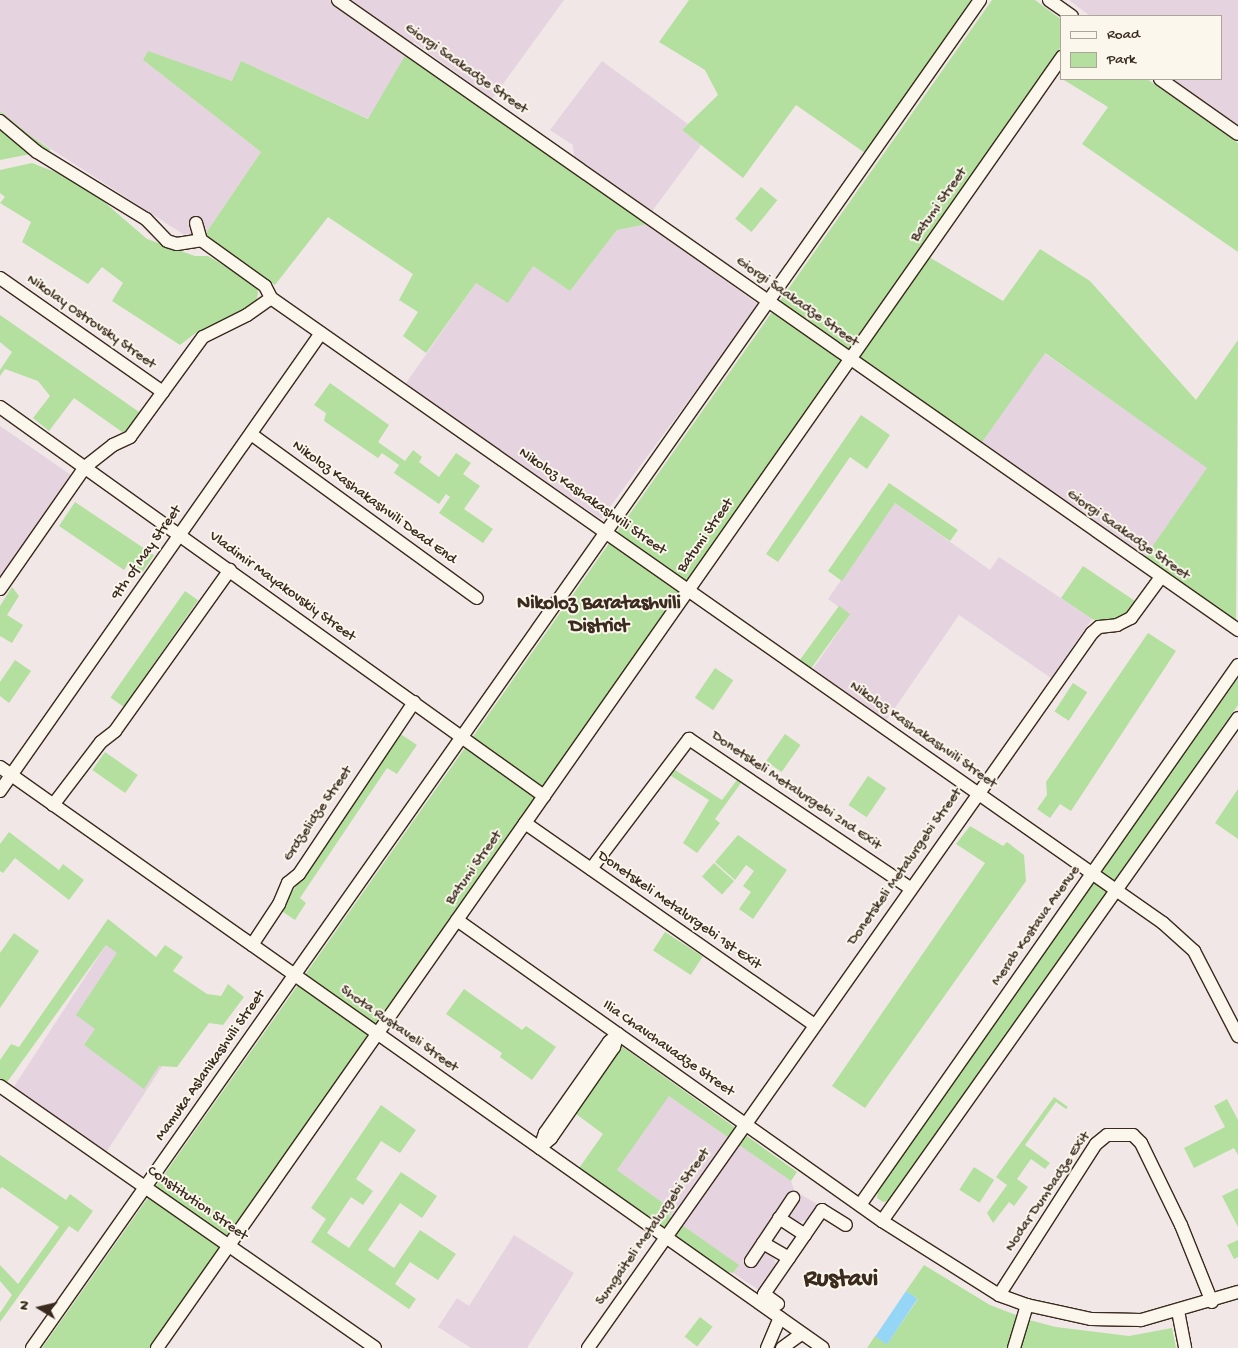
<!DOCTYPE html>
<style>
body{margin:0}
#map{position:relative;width:1238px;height:1348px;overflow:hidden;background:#f1e7e6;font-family:"Gochi Hand",sans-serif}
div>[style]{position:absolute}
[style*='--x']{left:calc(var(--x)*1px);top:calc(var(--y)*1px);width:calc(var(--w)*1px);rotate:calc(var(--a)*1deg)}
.built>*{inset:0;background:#e5d3df;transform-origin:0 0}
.green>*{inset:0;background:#b3e09f;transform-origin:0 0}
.water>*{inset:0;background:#95d5f6;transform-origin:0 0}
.roads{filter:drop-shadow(1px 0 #3b2a1e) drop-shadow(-1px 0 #3b2a1e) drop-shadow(0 1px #3b2a1e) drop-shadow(0 -1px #3b2a1e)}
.minor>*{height:12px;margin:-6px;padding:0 6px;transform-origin:6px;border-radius:6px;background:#fbf7ec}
span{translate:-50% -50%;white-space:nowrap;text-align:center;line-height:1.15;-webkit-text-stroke:4px #fbf7ec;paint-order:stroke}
.street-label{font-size:15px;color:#3b2a1e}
.district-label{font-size:20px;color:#3b2a1e;font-weight:700}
.town-label{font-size:25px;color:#3b2a1e;font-weight:700}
.legend{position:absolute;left:1060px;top:15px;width:162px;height:65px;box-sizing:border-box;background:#fbf7ec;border:1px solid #aea59a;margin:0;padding:6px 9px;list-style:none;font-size:15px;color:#3b2a1e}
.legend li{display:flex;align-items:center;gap:10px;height:25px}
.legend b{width:25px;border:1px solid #aea59a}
.north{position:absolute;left:15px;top:1283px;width:50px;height:50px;-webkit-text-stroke:4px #fbf7ec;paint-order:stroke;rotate:279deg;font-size:14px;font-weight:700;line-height:20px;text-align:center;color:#3b2a1e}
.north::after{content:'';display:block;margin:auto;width:18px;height:22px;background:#3b2a1e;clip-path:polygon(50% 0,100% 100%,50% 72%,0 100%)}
</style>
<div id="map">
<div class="built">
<div style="clip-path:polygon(0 0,564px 0,492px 99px,414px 42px,369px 119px,241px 61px,233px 81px,143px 60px,261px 152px,204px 236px,183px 234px,31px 136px,0 111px)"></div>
<div style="clip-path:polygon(1069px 0,1238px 0,1238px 125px,1171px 79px,1222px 79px,1222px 16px,1090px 16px)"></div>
<div style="clip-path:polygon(602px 61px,688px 124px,682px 130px,701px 145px,650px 214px,574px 157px,573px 145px,550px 130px)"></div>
<div style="clip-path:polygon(647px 224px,759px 305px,601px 519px,404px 386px,476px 283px,533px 266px,570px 291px,617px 230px)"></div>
<div style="left:1044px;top:353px;width:201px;height:112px;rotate:35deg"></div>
<div style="clip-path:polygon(0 426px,71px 475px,70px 483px,0 583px)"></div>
<div style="clip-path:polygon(895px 503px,990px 570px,999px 557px,1092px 619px,1051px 678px,959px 615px,886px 721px,813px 669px,850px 615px,828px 599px)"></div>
<div style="left:106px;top:945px;width:113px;height:173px;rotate:33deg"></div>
<div style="clip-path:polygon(669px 1095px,791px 1181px,794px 1190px,820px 1206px,810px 1219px,797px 1223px,782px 1215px,760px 1248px,773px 1253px,776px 1265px,759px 1290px,733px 1273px,738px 1265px,669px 1216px,673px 1210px,617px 1170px)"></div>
<div style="clip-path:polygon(514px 1235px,574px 1273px,527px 1348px,471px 1348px,438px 1327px,457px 1298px,469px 1306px)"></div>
</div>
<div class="green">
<div style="clip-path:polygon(689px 0,971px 0,868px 155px,796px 105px,743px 178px,682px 130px,718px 95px,705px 70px,659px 42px)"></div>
<div style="clip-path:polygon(992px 0,1035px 0,1062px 20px,1062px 45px,150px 1348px,42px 1348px)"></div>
<div style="clip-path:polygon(148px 51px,232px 81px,241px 61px,368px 119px,406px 54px,647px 224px,617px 230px,570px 291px,533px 266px,508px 303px,476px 283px,426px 353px,403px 336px,418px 312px,399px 300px,413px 274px,328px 217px,275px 285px,204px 236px,261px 152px,143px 60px)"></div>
<div style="clip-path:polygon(1062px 73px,1062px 79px,1147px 79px,1238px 143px,1238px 252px,1082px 144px,1108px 107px,1059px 77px)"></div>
<div style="clip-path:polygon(0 111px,31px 136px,51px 150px,0 160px)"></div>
<div style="clip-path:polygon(32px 163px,81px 182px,147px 239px,195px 256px,208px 256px,255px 284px,258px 292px,256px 304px,197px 332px,180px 345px,112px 301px,123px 283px,102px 267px,88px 284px,22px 242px,31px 222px,0 203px,5px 197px,0 193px,0 170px)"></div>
<div style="left:761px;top:187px;width:21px;height:41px;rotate:39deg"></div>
<div style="clip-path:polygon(1040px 249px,1090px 281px,1196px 400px,1238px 340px,1236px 622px,1143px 560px,1207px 468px,1045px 353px,980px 445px,858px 356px,929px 257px,1003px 301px)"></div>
<div style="clip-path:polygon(0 315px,142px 414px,125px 434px,74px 398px,49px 431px,33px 418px,50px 396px,38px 381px,5px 369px,0 376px,0 370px,12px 352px,0 342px)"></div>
<div style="clip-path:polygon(330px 383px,389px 425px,378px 442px,405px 461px,413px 450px,422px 457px,419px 462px,439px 477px,456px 453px,471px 463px,463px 474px,480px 486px,464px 509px,493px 529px,483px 543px,439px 513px,450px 497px,446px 494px,439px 504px,394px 473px,399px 465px,382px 453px,378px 458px,324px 421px,326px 413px,314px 405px)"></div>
<div style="clip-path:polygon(861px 415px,890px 435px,867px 469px,850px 457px,778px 562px,766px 554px)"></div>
<div style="clip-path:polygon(889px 483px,958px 530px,950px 541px,895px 503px,842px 581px,828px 571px)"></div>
<div style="clip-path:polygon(75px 502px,154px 555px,142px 573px,128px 564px,124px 570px,59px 526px)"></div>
<div style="clip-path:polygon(1083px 566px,1138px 603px,1130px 614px,1106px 623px,1092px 619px,1061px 598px)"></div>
<div style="clip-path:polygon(12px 587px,19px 596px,7px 615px,23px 625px,12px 643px,0 636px,0 606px)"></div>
<div style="left:185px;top:591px;width:16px;height:130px;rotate:35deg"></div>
<div style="left:839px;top:606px;width:14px;height:67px;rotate:36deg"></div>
<div style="clip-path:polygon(1148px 633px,1176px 651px,1071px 811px,1060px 804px,1050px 818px,1037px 809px,1047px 795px,1046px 782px)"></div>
<div style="clip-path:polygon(15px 660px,31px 671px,9px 703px,0 696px,0 682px)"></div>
<div style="left:715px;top:668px;width:22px;height:36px;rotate:34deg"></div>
<div style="clip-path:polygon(1238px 678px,1238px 705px,890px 1201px,883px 1202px,877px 1198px,878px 1189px)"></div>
<div style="left:1073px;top:683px;width:17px;height:34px;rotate:33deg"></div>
<div style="clip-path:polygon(399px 733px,417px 745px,397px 774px,387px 768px,300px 898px,306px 903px,295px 920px,280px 910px)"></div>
<div style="left:785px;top:734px;width:19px;height:33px;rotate:35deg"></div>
<div style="left:105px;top:752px;width:40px;height:22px;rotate:35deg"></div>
<div style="clip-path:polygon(672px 768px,722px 800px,737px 780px,741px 783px,715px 819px,720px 823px,697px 853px,683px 843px,709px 800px,668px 774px)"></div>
<div style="left:868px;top:776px;width:22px;height:35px;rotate:34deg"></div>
<div style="clip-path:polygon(1238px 789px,1238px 839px,1215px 823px)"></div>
<div style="clip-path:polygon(970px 826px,1003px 846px,1007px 842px,1024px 855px,1026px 881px,865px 1108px,832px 1086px,985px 863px,956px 844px)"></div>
<div style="clip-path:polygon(9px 832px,59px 870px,63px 864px,84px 880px,69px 900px,15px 858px,3px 873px,0 871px,0 844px)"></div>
<div style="clip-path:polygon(738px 835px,787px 870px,753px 919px,739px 909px,751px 892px,743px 886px,754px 871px,746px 865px,735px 880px,715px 862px)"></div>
<div style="left:714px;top:863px;width:27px;height:18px;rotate:42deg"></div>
<div style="clip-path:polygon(108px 919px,156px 957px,165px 945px,183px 957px,173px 971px,207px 994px,221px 996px,228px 984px,244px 997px,223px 1025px,209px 1023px,177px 1067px,159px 1066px,144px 1089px,84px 1045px,95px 1029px,76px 1015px,117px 953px,106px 945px,5px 1085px,0 1081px,0 1060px,11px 1044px,19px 1047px)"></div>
<div style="left:665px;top:932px;width:45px;height:22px;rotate:33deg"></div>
<div style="clip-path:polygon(14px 933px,39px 951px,0 1008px,0 953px)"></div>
<div style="clip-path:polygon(464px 989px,522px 1030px,526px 1026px,556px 1047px,532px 1080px,500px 1057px,502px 1053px,446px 1014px)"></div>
<div style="clip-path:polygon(620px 1045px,797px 1172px,791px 1181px,669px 1096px,617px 1170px,673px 1210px,669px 1216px,739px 1265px,733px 1273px,716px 1269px,577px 1171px,603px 1134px,572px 1111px)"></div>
<div style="clip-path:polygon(1054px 1097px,1068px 1107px,1066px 1109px,1056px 1102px,1025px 1145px,1050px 1163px,1045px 1169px,1031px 1159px,1017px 1179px,1028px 1187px,1014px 1206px,1009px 1202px,993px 1223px,987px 1213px,1007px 1185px,996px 1177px)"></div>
<div style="clip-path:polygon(1227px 1099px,1238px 1120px,1238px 1155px,1234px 1148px,1194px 1168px,1184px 1148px,1225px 1127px,1214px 1106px)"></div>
<div style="clip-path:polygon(381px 1105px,416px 1130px,400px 1153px,381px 1141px,356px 1179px,373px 1191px,363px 1205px,351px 1197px,327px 1233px,349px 1248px,401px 1172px,437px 1196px,422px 1218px,400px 1203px,368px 1250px,394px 1268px,420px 1230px,456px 1254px,438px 1280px,410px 1262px,395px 1284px,416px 1299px,409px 1309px,311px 1242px,326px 1219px,311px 1208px)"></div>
<div style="clip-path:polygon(0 1155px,66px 1200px,70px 1194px,93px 1211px,78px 1232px,69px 1226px,0 1322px,0 1313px,12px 1295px,0 1281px,0 1265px,18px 1284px,59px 1227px,2px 1187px,0 1189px)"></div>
<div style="left:974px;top:1167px;width:24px;height:27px;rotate:33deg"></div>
<div style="clip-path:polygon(1238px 1188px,1238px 1227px,1222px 1196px)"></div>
<div style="clip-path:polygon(1238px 1240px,1238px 1257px,1234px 1259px,1227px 1245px)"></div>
<div style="clip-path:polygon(924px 1265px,990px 1305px,1029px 1320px,1056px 1327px,1129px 1336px,1172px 1328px,1176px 1348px,867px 1348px,875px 1336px,887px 1344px,918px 1299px,906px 1291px)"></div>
<div style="left:700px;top:1317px;width:16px;height:25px;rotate:38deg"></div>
</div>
<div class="water">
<div style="left:906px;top:1291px;width:14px;height:55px;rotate:34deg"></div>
</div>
<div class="roads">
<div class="minor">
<div style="--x:338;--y:0;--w:1099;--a:34.99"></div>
<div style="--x:1049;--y:0;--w:28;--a:35"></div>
<div style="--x:1160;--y:79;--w:95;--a:35.2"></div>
<div style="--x:0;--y:121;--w:48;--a:40"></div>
<div style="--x:37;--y:152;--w:128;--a:31.6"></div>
<div style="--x:146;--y:219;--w:30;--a:46"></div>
<div style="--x:167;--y:241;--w:10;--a:17"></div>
<div style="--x:177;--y:244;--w:24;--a:-9"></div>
<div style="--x:196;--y:223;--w:18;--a:74"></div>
<div style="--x:201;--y:240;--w:79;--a:35.7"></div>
<div style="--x:265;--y:286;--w:13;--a:63"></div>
<div style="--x:271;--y:298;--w:1089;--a:35.02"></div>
<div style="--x:1163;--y:923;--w:42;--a:42.1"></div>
<div style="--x:1194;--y:951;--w:96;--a:62.6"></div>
<div style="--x:0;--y:278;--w:199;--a:35"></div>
<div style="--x:0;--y:407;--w:669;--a:35.57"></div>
<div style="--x:251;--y:434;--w:279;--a:36"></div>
<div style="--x:0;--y:589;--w:149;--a:-55.1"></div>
<div style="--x:85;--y:467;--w:36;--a:-38"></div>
<div style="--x:113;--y:445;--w:19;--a:-25"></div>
<div style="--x:130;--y:437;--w:124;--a:-53.9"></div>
<div style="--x:203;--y:337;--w:49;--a:-26.6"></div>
<div style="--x:247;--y:315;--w:29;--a:-35"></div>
<div style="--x:0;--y:767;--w:1007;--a:35.22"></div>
<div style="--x:0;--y:791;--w:559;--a:-54.97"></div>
<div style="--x:53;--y:805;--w:79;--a:-52.7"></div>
<div style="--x:101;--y:742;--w:18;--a:-38"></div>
<div style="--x:115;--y:731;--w:198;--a:-54.5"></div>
<div style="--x:525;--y:823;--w:353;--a:34.9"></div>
<div style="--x:591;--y:869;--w:163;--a:-53"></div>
<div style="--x:689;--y:739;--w:267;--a:34"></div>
<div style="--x:457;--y:920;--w:521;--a:35.31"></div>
<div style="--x:882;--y:1221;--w:138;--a:32.3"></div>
<div style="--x:999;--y:1295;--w:30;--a:20"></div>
<div style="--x:1027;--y:1305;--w:66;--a:12.3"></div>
<div style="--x:1091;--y:1319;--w:50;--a:1.1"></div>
<div style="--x:1141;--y:1320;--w:101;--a:-16.1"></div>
<div style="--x:252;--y:945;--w:49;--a:-56.6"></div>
<div style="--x:279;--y:904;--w:23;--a:-67"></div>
<div style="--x:288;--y:883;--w:14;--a:-39"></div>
<div style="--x:299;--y:874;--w:207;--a:-56.2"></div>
<div style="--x:618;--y:1034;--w:14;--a:107"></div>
<div style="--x:614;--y:1047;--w:111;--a:124.7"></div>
<div style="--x:551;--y:1138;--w:15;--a:138"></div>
<div style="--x:540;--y:1148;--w:16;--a:-72"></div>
<div style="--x:545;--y:1133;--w:111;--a:-54.9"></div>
<div style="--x:609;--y:1042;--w:12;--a:-42"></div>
<div style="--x:0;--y:1086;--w:457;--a:34.9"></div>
<div style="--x:860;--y:1205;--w:659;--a:-55.01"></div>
<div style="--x:779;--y:1218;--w:31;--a:33"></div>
<div style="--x:882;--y:1221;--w:616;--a:-54.71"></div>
<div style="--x:763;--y:1243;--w:30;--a:30"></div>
<div style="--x:751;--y:1261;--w:76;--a:-56.3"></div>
<div style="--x:999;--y:1295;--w:179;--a:-57.3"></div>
<div style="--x:1096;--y:1144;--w:14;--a:-39"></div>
<div style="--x:1107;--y:1135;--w:26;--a:0"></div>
<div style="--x:1133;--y:1135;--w:11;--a:45"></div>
<div style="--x:1141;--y:1143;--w:91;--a:64"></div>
<div style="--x:1181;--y:1225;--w:83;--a:68.1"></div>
<div style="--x:778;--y:1304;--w:17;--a:-144"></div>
<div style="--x:764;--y:1294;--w:102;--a:-55.4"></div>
<div style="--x:822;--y:1210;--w:28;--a:32"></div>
<div style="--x:1178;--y:1311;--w:38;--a:79"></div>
<div style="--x:32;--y:1348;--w:1648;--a:-54.88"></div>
<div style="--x:157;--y:1348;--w:1577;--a:-54.97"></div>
<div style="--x:588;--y:1348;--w:875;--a:-54.82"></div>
<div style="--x:1092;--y:633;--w:9;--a:-41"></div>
<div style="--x:1099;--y:627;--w:18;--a:-6"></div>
<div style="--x:1117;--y:625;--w:16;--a:-27"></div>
<div style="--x:1131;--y:618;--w:51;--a:-53.8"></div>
<div style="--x:767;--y:1348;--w:33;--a:-67"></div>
<div style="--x:782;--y:1348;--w:24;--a:-36"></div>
<div style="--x:1014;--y:1348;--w:45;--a:-73.2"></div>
</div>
</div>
<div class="street-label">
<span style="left:466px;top:69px;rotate:35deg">Giorgi Saakadze Street</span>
<span style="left:939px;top:205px;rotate:-55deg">Batumi Street</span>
<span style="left:797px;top:302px;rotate:35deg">Giorgi Saakadze Street</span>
<span style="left:91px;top:322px;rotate:35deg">Nikolay Ostrovsky Street</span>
<span style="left:592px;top:502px;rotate:35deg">Nikoloz Kashakashvili Street</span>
<span style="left:374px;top:503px;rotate:36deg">Nikoloz Kashakashvili Dead End</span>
<span style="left:1128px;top:535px;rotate:35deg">Giorgi Saakadze Street</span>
<span style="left:706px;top:536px;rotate:-55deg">Batumi Street</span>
<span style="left:147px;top:553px;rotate:-55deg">9th of May Street</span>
<span style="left:282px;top:587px;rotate:36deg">Vladimir Mayakovskiy Street</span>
<span style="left:923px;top:735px;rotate:35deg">Nikoloz Kashakashvili Street</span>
<span style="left:796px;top:791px;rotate:34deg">Donetskeli Metalurgebi 2nd Exit</span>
<span style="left:318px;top:814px;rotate:-56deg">Grdzelidze Street</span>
<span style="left:905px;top:867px;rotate:-55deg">Donetskeli Metalurgebi Street</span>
<span style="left:474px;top:868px;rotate:-55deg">Batumi Street</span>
<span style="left:679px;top:911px;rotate:35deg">Donetskeli Metalurgebi 1st Exit</span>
<span style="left:1036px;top:926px;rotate:-55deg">Merab Kostava Avenue</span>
<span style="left:399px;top:1029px;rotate:35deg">Shota Rustaveli Street</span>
<span style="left:668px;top:1049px;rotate:35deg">Ilia Chavchavadze Street</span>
<span style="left:211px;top:1066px;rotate:-55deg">Mamuka Aslanikashvili Street</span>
<span style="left:1048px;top:1192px;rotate:-56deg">Nodar Dumbadze Exit</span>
<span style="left:197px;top:1204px;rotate:35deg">Constitution Street</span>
<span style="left:653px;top:1227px;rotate:-55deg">Sumgaiteli Metalurgebi Street</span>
</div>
<div class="district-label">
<span style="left:599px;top:616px">Nikoloz Baratashvili<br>District</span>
</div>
<div class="town-label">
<span style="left:841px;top:1281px">Rustavi</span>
</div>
<ul class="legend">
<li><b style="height:6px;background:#fbf7ec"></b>Road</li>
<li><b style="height:14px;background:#b3e09f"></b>Park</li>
</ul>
<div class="north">N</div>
</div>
